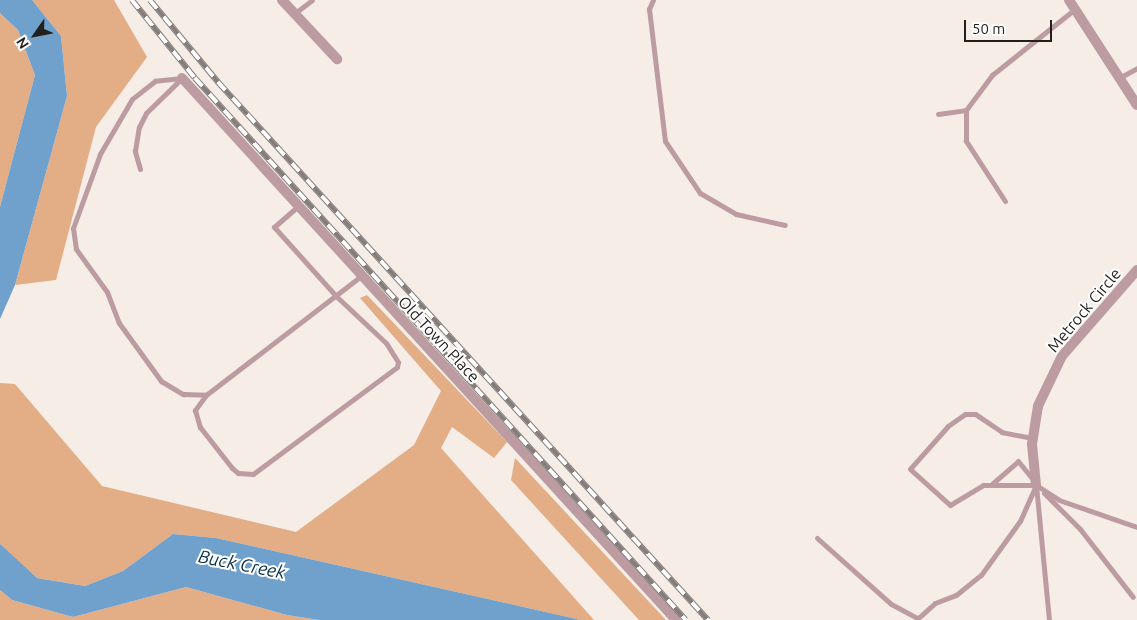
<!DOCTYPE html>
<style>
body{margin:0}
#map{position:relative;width:1137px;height:620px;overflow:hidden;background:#f6ede7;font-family:Ubuntu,sans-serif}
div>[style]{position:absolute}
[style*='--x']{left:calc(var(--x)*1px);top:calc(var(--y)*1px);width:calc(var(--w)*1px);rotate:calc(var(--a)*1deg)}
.forest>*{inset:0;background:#e3ad85}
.water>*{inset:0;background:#70a0cc}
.lane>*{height:5px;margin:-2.5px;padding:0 2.5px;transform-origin:2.5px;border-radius:2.5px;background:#bc9ca1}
.street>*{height:10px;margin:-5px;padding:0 5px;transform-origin:5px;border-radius:5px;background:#bc9ca1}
.rail>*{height:5.5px;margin-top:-2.75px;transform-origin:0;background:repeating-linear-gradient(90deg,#fff 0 11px,#847d7a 0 22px);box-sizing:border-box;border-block:1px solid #847d7a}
span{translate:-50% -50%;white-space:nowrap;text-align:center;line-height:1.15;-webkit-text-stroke:4px #fff;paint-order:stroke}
.street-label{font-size:16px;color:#231f1d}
.water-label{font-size:18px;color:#082f4c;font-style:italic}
.north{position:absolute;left:10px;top:10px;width:50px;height:50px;-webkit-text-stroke:4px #fff;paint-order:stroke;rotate:237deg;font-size:14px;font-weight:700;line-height:20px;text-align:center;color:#231f1d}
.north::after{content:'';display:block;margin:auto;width:18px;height:22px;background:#231f1d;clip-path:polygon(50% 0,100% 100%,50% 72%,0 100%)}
.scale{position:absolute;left:964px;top:20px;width:88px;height:22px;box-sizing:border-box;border:2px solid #231f1d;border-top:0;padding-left:6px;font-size:15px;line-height:18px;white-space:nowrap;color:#231f1d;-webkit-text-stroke:4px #fff;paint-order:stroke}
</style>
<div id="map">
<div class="forest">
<div style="clip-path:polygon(32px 0,114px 0,147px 57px,96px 127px,56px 280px,15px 285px,67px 96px,61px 36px)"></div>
<div style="clip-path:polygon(0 13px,18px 30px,35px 75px,0 207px)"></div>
<div style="clip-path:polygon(367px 295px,507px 442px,494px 458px,452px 427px,441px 448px,594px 620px,581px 620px,216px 538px,173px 534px,123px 571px,85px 586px,37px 578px,3px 549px,0 544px,0 383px,15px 384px,102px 486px,296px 532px,414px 445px,441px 391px,360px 298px)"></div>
<div style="clip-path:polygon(515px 458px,666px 620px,639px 620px,511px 480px)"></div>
<div style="clip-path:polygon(186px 587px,287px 615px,319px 620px,0 620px,0 590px,12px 600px,73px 617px)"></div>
</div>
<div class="water">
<div style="clip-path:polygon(0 0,32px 0,61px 36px,67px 96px,15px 285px,0 319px,0 207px,35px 75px,18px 30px,0 13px)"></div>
<div style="clip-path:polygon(173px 534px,216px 538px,581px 620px,319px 620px,287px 615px,186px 587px,73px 617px,12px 600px,0 590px,0 544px,37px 578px,85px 586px,123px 571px)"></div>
</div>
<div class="lane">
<div style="--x:653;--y:0;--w:10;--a:114"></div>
<div style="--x:649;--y:9;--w:133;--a:83.1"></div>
<div style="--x:665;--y:141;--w:63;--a:56.1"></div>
<div style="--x:700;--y:193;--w:42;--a:30.3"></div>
<div style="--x:736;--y:214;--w:50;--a:12.7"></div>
<div style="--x:295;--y:13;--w:21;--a:-37"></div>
<div style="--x:182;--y:78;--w:27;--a:174"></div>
<div style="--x:155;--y:81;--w:29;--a:142"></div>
<div style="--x:132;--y:99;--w:64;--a:120.2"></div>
<div style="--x:100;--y:154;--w:79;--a:110"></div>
<div style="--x:73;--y:228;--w:21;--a:82"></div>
<div style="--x:76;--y:249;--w:53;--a:54.2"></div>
<div style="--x:107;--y:292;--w:33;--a:69"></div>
<div style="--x:119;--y:323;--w:72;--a:54.1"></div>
<div style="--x:161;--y:381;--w:26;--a:31"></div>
<div style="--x:183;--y:394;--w:23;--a:2"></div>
<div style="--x:206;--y:395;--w:195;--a:-37.5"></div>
<div style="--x:1119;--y:78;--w:21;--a:-29"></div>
<div style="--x:938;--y:114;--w:28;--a:-8"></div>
<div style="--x:140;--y:169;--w:19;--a:-106"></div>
<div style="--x:135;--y:151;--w:24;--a:-81"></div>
<div style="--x:139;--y:127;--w:16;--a:-63"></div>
<div style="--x:146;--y:113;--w:50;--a:-44.2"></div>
<div style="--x:1005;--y:201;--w:72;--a:-123"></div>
<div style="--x:966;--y:141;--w:31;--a:-90"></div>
<div style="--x:966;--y:110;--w:44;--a:-53.4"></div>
<div style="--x:992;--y:75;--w:106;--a:-38.5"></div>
<div style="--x:206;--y:395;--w:19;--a:126"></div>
<div style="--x:195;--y:410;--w:18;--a:74"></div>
<div style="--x:200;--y:427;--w:52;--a:52"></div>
<div style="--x:232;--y:468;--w:8;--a:40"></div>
<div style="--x:238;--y:473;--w:15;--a:4"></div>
<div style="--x:253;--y:474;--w:179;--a:-36.6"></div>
<div style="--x:397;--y:367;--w:5;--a:-79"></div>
<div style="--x:398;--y:362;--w:22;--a:-122"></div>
<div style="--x:386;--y:343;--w:69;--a:-136.8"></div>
<div style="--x:336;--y:296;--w:93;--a:-131.9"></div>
<div style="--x:274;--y:227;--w:32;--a:-41"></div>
<div style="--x:1032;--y:438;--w:31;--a:-169"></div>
<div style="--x:1002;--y:432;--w:32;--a:-146"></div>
<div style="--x:975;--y:414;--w:10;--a:180"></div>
<div style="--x:965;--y:414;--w:21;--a:145"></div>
<div style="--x:948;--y:426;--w:57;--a:131.5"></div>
<div style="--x:910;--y:469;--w:54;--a:42"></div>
<div style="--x:950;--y:505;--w:39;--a:-31"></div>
<div style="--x:983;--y:485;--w:53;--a:0"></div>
<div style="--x:1036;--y:485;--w:27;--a:33"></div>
<div style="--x:1059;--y:500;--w:83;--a:19.1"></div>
<div style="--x:993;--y:483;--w:33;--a:-41"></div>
<div style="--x:1018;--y:461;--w:26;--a:51"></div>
<div style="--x:1036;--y:485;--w:136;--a:84.5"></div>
<div style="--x:1044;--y:493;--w:51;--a:45"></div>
<div style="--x:1080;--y:529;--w:86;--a:52.1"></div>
<div style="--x:817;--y:538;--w:99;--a:41.7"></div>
<div style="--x:891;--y:604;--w:30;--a:28"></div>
<div style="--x:916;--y:620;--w:25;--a:-42"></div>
<div style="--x:935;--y:603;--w:22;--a:-21"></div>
<div style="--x:956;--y:595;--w:32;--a:-39"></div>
<div style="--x:981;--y:575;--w:67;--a:-54.2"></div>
<div style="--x:1020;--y:521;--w:39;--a:-66"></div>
</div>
<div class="street">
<div style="--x:282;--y:0;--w:81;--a:47"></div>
<div style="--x:1069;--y:0;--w:125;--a:57.1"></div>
<div style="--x:182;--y:78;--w:733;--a:47.65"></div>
<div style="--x:1036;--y:485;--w:41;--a:-95.6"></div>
<div style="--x:1032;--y:444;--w:38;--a:-81"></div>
<div style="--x:1038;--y:406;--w:55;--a:-64.4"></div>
<div style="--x:1062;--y:356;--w:114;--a:-48.9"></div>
</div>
<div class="rail">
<div style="--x:132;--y:0;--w:100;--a:51.1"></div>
<div style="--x:195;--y:78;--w:731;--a:47.83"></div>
<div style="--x:150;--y:0;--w:107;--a:50.3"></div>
<div style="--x:218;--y:82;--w:728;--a:47.67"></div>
</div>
<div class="street-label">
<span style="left:1084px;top:310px;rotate:-50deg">Metrock Circle</span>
<span style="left:439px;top:339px;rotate:47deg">Old Town Place</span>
</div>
<div class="water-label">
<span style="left:242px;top:564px;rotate:11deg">Buck Creek</span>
</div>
<div class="north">N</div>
<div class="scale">50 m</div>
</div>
